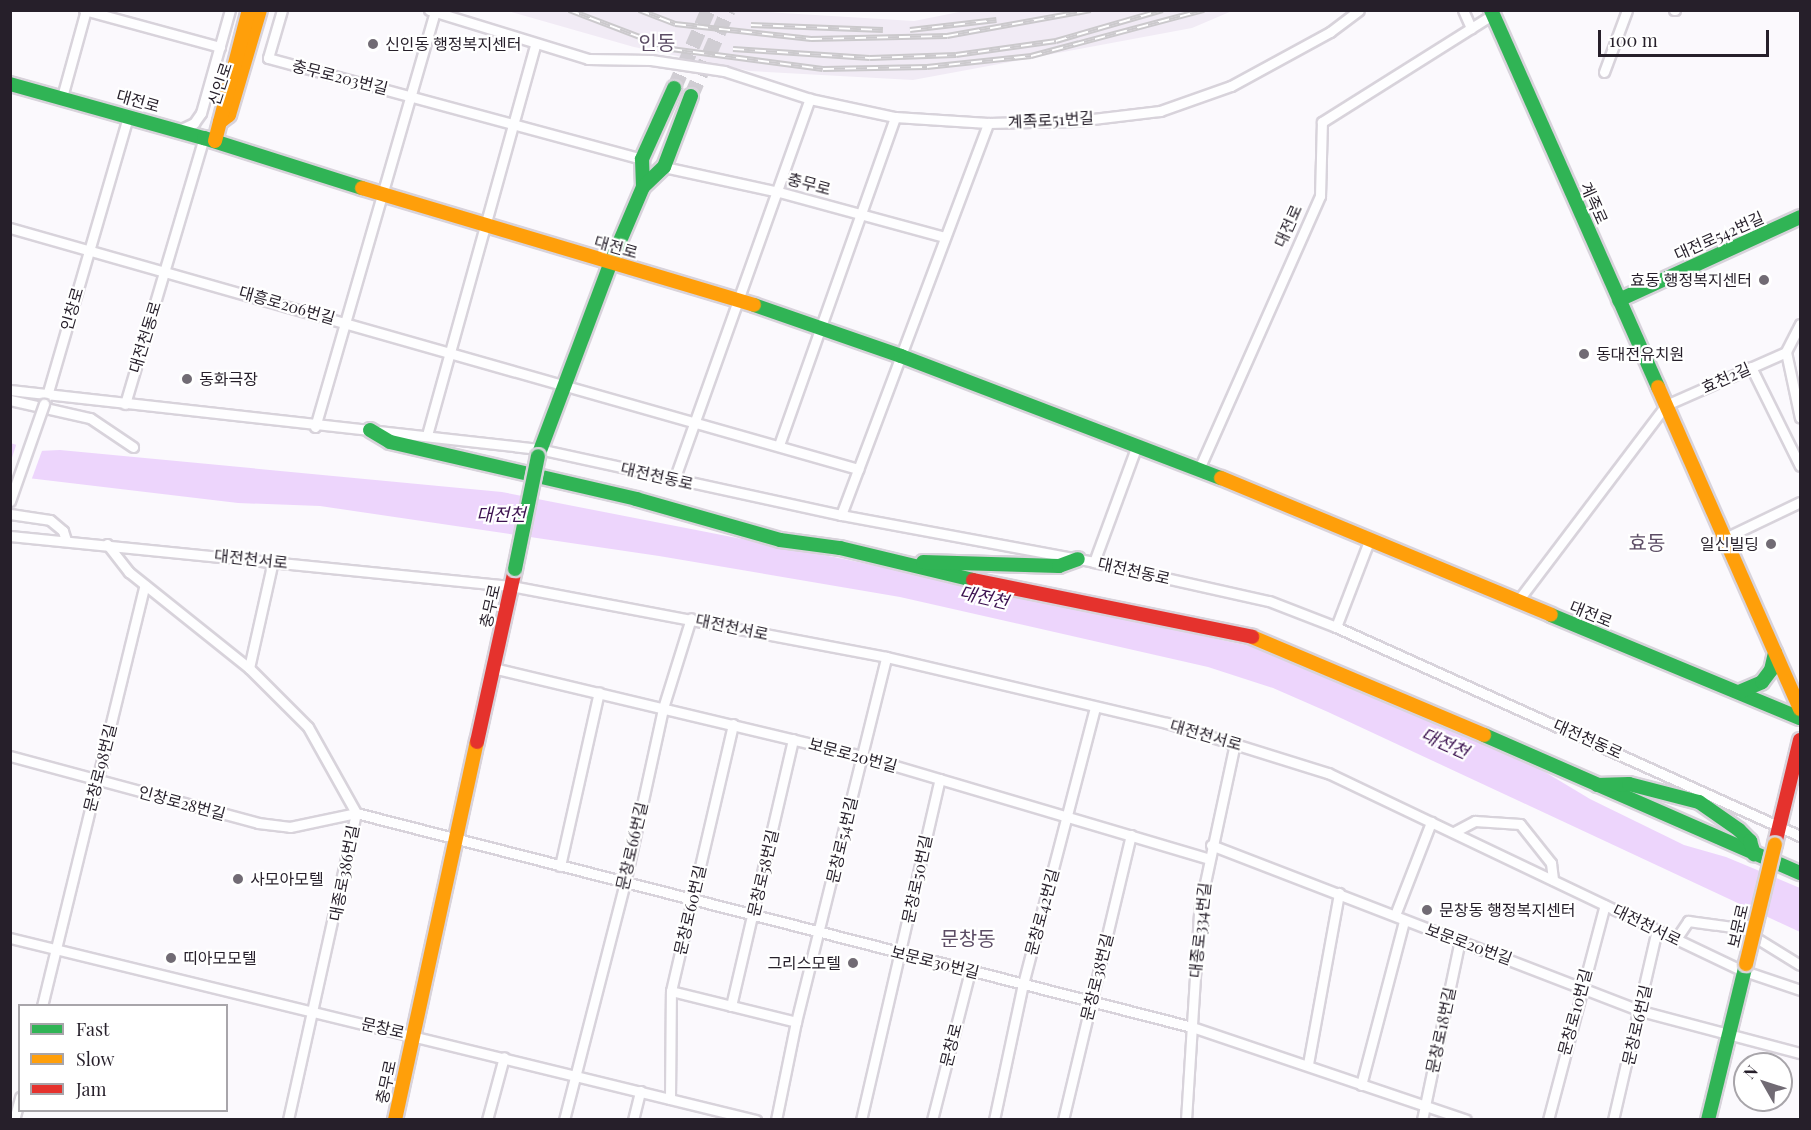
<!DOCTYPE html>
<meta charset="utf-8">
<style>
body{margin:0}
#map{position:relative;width:1811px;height:1130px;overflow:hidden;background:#fbf9fd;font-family:"Playfair Display","Noto Sans KR",serif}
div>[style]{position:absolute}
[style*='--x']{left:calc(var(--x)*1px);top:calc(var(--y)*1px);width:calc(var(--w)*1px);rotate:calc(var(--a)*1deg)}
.built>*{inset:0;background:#f1ebf5}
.water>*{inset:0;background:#edd5fc}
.pier>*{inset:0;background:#fbf9fd}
.primary-tunnel>*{height:15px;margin-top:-7.5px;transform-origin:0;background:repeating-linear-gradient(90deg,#d0cdd3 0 15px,transparent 0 23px)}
.roads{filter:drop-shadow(2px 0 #d8d3db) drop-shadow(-2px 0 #d8d3db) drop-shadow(0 2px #d8d3db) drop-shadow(0 -2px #d8d3db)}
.street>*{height:9px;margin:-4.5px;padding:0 4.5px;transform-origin:4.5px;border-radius:4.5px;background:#fefeff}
.fast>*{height:14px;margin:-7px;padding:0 7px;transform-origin:7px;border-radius:7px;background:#30b455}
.slow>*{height:14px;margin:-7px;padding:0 7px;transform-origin:7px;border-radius:7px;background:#ff9f0a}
.jam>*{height:14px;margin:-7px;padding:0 7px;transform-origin:7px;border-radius:7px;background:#e5322d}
.rail>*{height:6px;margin-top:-3px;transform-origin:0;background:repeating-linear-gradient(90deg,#fff 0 11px,#cbc9cc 0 22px);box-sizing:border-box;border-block:2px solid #cbc9cc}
.bridges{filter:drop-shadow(2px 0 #d8d3db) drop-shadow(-2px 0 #d8d3db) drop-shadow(0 2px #d8d3db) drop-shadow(0 -2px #d8d3db)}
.street-bridge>*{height:9px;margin:-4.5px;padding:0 4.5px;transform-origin:4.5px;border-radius:4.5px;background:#fefeff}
.fast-bridge>*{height:14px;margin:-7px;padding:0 7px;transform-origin:7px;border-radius:7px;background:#30b455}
.slow-bridge>*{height:14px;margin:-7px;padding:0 7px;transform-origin:7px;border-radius:7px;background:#ff9f0a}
.dots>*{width:16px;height:16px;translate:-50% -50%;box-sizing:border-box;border:3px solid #fff;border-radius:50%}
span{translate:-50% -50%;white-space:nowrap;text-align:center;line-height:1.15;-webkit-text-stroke:4.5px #fff;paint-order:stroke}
.poi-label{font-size:16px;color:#261f2a}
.left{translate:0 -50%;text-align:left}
.right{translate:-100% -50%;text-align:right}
.street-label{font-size:16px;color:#261f2a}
.water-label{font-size:18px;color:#3c1250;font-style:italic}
.quarter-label{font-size:20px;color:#5c4d65}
.frame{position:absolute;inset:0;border:12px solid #261f2a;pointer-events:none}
.legend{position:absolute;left:18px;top:1004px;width:210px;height:108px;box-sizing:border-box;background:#fff;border:2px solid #a8a5aa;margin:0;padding:8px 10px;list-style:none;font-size:18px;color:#261f2a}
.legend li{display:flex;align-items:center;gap:12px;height:30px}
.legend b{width:30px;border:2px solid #a8a5aa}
.north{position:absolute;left:1733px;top:1052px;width:60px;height:60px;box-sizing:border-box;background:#fff;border:2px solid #a8a5aa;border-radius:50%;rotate:309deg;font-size:16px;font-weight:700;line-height:24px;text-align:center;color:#261f2a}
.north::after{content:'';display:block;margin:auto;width:21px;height:27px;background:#716b74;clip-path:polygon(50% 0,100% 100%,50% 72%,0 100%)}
.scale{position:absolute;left:1598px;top:30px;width:171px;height:27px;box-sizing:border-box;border:3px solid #261f2a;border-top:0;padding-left:8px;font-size:18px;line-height:21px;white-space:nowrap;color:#261f2a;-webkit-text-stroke:4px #fff;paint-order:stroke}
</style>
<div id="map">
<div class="built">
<div style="clip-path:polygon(735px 10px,914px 21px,969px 10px,1232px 11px,1192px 28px,913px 80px,750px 71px,634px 47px,508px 11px)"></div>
</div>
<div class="water">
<div style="clip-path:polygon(10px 443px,38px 451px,60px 450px,502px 492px,844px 559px,1273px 651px,1388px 698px,1540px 769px,1590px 799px,1684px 845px,1726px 857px,1800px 888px,1800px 932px,1328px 712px,1273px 688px,1208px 667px,900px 597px,659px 556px,320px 506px,238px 503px,11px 476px)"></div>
</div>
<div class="pier">
<div style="clip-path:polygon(17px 442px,43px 448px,31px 481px,10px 479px,11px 461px)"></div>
</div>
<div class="primary-tunnel">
<div style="--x:674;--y:88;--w:85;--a:-66.4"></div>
<div style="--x:691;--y:96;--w:94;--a:-66.7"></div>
</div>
<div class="roads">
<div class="street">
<div style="--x:84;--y:10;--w:141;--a:15.2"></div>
<div style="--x:282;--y:10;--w:50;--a:106.3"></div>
<div style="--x:268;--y:58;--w:387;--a:15.1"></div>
<div style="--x:429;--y:10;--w:166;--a:17.1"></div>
<div style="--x:588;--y:59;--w:63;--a:0.9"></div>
<div style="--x:651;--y:60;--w:74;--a:8.6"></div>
<div style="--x:724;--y:71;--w:90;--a:18"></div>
<div style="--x:810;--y:99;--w:87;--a:12"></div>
<div style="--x:895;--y:117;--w:93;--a:3.7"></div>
<div style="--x:988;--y:123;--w:88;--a:-1.3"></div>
<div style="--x:1076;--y:121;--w:85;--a:-6.8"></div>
<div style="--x:1160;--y:111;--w:75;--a:-19.4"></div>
<div style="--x:1231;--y:86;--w:113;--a:-28.6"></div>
<div style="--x:1330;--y:32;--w:36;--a:-37"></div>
<div style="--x:1463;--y:10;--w:20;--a:66"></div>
<div style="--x:1674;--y:10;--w:1;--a:0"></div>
<div style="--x:1604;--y:72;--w:66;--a:-69.6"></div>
<div style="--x:62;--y:97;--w:90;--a:-74.6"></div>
<div style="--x:179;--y:130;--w:17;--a:-25"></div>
<div style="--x:194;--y:123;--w:12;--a:-55"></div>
<div style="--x:201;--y:113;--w:107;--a:-74.3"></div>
<div style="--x:664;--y:167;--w:118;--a:12.3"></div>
<div style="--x:779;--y:192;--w:172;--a:15.2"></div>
<div style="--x:10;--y:228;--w:882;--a:15.87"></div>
<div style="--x:1800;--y:324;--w:31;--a:117"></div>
<div style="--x:1786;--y:352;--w:67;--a:78"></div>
<div style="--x:1751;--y:367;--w:110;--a:63.7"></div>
<div style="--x:10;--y:390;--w:532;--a:6.36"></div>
<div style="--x:539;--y:449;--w:309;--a:12.3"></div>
<div style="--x:841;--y:515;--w:257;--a:10.5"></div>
<div style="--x:1094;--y:562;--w:179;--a:12.6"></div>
<div style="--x:1269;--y:601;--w:72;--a:21.2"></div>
<div style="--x:1336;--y:627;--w:509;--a:24.25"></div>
<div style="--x:46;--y:399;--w:295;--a:-73.8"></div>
<div style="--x:10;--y:400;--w:82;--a:12.7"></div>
<div style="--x:90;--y:418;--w:52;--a:34"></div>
<div style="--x:125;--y:404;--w:277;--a:-73.5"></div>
<div style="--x:315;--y:427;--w:432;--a:-73.9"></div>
<div style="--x:427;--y:435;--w:405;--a:-74.5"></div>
<div style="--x:779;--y:445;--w:348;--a:-70.5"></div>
<div style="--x:1199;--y:469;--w:299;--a:-66.1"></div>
<div style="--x:1320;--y:196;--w:74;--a:-88.5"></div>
<div style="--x:1322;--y:122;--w:201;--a:-32.2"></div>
<div style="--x:674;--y:480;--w:405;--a:-70.4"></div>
<div style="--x:10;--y:514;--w:40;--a:8.5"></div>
<div style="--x:50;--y:520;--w:17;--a:40"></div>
<div style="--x:63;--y:531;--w:9;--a:72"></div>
<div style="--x:841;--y:515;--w:419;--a:-69.4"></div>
<div style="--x:10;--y:536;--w:503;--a:5.7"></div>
<div style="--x:511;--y:586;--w:382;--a:10.7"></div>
<div style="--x:886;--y:657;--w:289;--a:13.2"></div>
<div style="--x:1167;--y:723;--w:169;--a:17.3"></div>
<div style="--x:1328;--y:773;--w:461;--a:25.5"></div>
<div style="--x:1744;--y:971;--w:59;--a:18.7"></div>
<div style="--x:1725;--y:538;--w:83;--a:-25.6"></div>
<div style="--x:107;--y:544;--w:36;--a:52"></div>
<div style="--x:129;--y:572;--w:154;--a:38.7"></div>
<div style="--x:249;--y:668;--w:83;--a:45"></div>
<div style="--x:308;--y:727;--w:98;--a:60.8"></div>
<div style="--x:356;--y:813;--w:314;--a:102.5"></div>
<div style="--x:1094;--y:562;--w:125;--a:-69.8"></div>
<div style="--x:1517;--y:602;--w:247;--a:-52.9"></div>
<div style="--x:1666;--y:405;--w:131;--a:-23.8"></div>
<div style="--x:1336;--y:627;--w:92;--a:-69"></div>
<div style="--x:249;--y:668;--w:110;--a:-77.4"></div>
<div style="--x:493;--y:668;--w:379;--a:13.4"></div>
<div style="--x:862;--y:756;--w:362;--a:16.5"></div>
<div style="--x:10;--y:756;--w:257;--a:15.1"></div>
<div style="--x:258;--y:823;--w:32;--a:7"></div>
<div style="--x:290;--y:827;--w:67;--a:-12"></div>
<div style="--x:356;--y:813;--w:863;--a:14.36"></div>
<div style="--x:1192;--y:1027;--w:289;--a:18.7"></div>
<div style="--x:1454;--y:832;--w:24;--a:-28"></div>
<div style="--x:1475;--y:821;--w:45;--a:3.8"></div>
<div style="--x:1520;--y:824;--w:50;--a:51.5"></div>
<div style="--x:1551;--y:863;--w:17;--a:83"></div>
<div style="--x:1211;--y:845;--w:461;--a:21.1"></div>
<div style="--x:1641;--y:1011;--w:164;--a:14.8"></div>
<div style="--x:560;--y:866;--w:178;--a:-77.4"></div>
<div style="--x:1395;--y:915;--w:100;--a:-68.8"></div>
<div style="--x:10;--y:938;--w:768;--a:13.71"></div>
<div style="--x:1676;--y:939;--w:22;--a:-56"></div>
<div style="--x:1688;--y:921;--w:52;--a:7.7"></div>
<div style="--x:1740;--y:928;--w:70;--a:31.7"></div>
<div style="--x:671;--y:991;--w:129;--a:13.9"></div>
<div style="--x:42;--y:1006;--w:433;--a:-76.3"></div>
<div style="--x:731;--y:1006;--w:274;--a:-76.9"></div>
<div style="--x:1308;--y:1064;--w:174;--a:-79.7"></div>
<div style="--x:1361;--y:1085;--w:170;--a:-75.3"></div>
<div style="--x:670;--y:1099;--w:108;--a:-89.5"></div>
<div style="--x:671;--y:991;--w:274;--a:-76.9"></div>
<div style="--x:14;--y:1120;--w:24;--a:-75"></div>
<div style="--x:487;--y:1120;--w:65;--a:-74.9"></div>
<div style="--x:564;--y:1120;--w:245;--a:-75.6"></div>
<div style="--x:625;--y:883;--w:179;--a:-77.7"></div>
<div style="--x:663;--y:708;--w:94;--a:-72.7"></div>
<div style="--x:633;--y:1120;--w:30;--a:-76"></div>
<div style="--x:776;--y:1120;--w:100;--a:-78.5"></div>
<div style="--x:796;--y:1022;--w:376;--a:-76.1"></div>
<div style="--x:861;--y:1120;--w:350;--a:-77"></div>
<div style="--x:932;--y:1120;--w:154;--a:-75.7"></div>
<div style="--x:994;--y:1120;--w:139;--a:-78"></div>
<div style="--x:1023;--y:984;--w:286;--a:-75.4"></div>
<div style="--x:1063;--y:1120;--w:293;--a:-76.6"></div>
<div style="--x:1186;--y:1120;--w:209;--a:-86.4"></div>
<div style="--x:1199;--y:911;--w:172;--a:-77.9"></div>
<div style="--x:1422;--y:1120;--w:184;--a:-78.1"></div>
<div style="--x:1548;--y:1120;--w:222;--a:-75.2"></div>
<div style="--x:1613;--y:1120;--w:195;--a:-77"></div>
</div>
<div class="fast">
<div style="--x:1491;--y:10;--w:412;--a:66.1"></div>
<div style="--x:10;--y:84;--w:201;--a:15.6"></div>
<div style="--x:204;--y:138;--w:166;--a:17.6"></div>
<div style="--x:643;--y:187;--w:28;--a:-92"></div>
<div style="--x:642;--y:159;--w:78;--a:-65.7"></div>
<div style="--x:1619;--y:300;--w:199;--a:-24.6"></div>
<div style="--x:754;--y:305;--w:156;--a:19.1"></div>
<div style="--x:901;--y:356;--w:342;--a:20.9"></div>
<div style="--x:370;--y:430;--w:23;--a:31"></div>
<div style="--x:390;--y:442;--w:253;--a:13"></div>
<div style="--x:636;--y:499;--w:150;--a:15.9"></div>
<div style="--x:780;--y:540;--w:61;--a:7.6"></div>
<div style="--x:840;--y:548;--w:137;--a:13.5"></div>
<div style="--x:538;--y:456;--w:207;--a:-69.4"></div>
<div style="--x:611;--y:262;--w:82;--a:-66.9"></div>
<div style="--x:643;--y:187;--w:29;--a:-44"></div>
<div style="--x:664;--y:167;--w:76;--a:-69.2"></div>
<div style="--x:923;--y:562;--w:136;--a:1.7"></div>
<div style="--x:1059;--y:566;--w:20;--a:-20"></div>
<div style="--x:1551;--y:615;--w:269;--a:22.5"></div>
<div style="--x:1739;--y:692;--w:25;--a:-23"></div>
<div style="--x:1762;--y:682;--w:15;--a:-53"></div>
<div style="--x:1771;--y:670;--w:18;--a:-77"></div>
<div style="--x:1484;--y:735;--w:345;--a:23.6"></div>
<div style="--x:1597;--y:785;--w:32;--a:-2"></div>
<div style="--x:1629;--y:784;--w:72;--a:14.4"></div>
<div style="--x:1699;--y:802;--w:49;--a:35"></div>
<div style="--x:1739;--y:830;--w:16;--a:45"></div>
<div style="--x:1750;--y:841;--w:14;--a:73"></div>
<div style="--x:1708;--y:1120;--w:161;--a:-76.3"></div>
</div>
<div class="slow">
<div style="--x:220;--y:122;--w:11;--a:-38"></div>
<div style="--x:229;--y:115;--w:109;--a:-73.6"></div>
<div style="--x:215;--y:141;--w:135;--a:-75.5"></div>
<div style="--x:362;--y:188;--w:409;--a:16.6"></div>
<div style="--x:1658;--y:387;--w:352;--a:66.2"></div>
<div style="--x:1221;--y:478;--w:357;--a:22.5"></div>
<div style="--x:1252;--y:637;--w:252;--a:22.9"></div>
<div style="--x:395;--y:1120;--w:387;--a:-77.8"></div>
</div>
<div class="jam">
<div style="--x:973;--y:580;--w:285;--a:11.5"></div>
<div style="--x:477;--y:742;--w:177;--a:-77.6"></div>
<div style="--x:1775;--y:844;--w:107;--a:-76.5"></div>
</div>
</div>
<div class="rail">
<div style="--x:569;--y:10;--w:109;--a:20.9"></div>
<div style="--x:671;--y:49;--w:153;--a:7.5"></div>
<div style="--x:823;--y:69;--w:104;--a:-1.1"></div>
<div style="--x:927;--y:67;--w:105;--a:-6"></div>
<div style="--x:1031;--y:56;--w:179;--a:-14.9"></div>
<div style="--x:639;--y:10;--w:39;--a:21"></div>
<div style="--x:675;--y:24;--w:137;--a:6.3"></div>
<div style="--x:811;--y:39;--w:136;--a:-1.3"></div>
<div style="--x:947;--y:36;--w:146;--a:-10.2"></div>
<div style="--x:751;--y:25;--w:132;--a:2.2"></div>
<div style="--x:910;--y:30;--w:87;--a:-6.6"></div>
<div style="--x:733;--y:49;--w:137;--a:3.8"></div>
<div style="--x:870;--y:58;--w:86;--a:-2"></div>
<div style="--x:956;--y:55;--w:101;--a:-8"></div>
<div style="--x:1056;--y:41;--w:111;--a:-16.2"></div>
</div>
<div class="bridges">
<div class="street-bridge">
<div style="--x:10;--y:501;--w:103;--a:-70.7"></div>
</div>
<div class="fast-bridge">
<div style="--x:515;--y:569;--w:115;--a:-78.5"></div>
</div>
<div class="slow-bridge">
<div style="--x:1746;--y:964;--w:123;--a:-76.4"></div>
</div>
</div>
<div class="dots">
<div style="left:373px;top:44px;background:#716b74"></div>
<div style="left:1764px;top:280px;background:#716b74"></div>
<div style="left:1584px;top:354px;background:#716b74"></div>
<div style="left:187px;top:379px;background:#716b74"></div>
<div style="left:1771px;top:544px;background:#716b74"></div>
<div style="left:238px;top:879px;background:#716b74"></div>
<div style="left:1427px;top:910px;background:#716b74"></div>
<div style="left:171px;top:958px;background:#716b74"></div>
<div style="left:853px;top:963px;background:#716b74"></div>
</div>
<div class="poi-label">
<span class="left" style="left:385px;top:44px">신인동 행정복지센터</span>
<span class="right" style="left:1752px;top:280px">효동 행정복지센터</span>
<span class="left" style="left:1596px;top:354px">동대전유치원</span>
<span class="left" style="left:199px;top:379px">동화극장</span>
<span class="right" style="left:1759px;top:544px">일신빌딩</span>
<span class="left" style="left:250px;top:879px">사모아모텔</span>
<span class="left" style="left:1439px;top:910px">문창동 행정복지센터</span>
<span class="left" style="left:183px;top:958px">띠아모모텔</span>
<span class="right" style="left:841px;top:963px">그리스모텔</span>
</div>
<div class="street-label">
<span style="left:340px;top:77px;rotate:14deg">충무로203번길</span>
<span style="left:220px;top:84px;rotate:-72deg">신인로</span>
<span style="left:138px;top:101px;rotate:16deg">대전로</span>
<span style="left:1051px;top:120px;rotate:-3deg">계족로51번길</span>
<span style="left:809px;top:184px;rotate:15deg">충무로</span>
<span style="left:1594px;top:203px;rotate:66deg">계족로</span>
<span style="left:1288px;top:226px;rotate:-66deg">대전로</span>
<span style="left:1719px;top:236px;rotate:-24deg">대전로542번길</span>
<span style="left:616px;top:247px;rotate:16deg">대전로</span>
<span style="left:287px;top:305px;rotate:16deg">대흥로206번길</span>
<span style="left:72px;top:309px;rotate:-74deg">인창로</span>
<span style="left:145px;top:337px;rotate:-73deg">대전천동로</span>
<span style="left:1726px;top:378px;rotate:-24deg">효천2길</span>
<span style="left:657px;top:476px;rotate:13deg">대전천동로</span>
<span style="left:251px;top:559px;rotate:6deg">대전천서로</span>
<span style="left:1134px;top:571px;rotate:13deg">대전천동로</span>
<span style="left:490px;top:606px;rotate:-77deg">충무로</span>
<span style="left:1591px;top:614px;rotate:22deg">대전로</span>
<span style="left:732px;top:627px;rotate:12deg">대전천서로</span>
<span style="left:1206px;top:735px;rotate:16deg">대전천서로</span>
<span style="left:1588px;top:739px;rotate:24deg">대전천동로</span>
<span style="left:853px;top:755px;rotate:15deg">보문로20번길</span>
<span style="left:100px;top:768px;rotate:-76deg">문창로98번길</span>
<span style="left:182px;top:803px;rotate:15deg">인창로28번길</span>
<span style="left:842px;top:840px;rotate:-77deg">문창로54번길</span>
<span style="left:632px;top:846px;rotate:-77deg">문창로66번길</span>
<span style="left:344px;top:873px;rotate:-79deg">대종로386번길</span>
<span style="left:763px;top:873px;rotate:-77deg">문창로58번길</span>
<span style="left:917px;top:879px;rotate:-78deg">문창로50번길</span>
<span style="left:690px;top:910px;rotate:-77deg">문창로60번길</span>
<span style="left:1042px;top:912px;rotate:-75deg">문창로42번길</span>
<span style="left:1647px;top:925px;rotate:26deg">대전천서로</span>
<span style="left:1738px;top:926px;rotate:-77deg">보문로</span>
<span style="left:1200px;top:930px;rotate:-84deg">대종로334번길</span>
<span style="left:1469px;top:944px;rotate:20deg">보문로20번길</span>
<span style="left:935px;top:962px;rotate:14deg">보문로30번길</span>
<span style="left:1097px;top:977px;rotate:-76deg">문창로38번길</span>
<span style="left:1575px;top:1012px;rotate:-75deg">문창로10번길</span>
<span style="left:1637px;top:1025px;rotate:-77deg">문창로6번길</span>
<span style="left:383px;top:1028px;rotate:13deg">문창로</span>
<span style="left:1441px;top:1030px;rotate:-78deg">문창로18번길</span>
<span style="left:951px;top:1045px;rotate:-76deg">문창로</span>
<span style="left:386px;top:1082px;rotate:-78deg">충무로</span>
</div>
<div class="water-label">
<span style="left:501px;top:514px">대전천</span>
<span style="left:984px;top:597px;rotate:13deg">대전천</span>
<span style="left:1445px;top:743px;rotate:24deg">대전천</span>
</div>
<div class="quarter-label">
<span style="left:657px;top:41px">인동</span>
<span style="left:1647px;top:541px">효동</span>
<span style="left:968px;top:937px">문창동</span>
</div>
<div class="frame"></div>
<ul class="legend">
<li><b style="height:8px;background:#30b455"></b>Fast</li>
<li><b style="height:8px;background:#ff9f0a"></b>Slow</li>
<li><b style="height:8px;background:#e5322d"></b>Jam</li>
</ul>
<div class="north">N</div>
<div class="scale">100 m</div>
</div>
